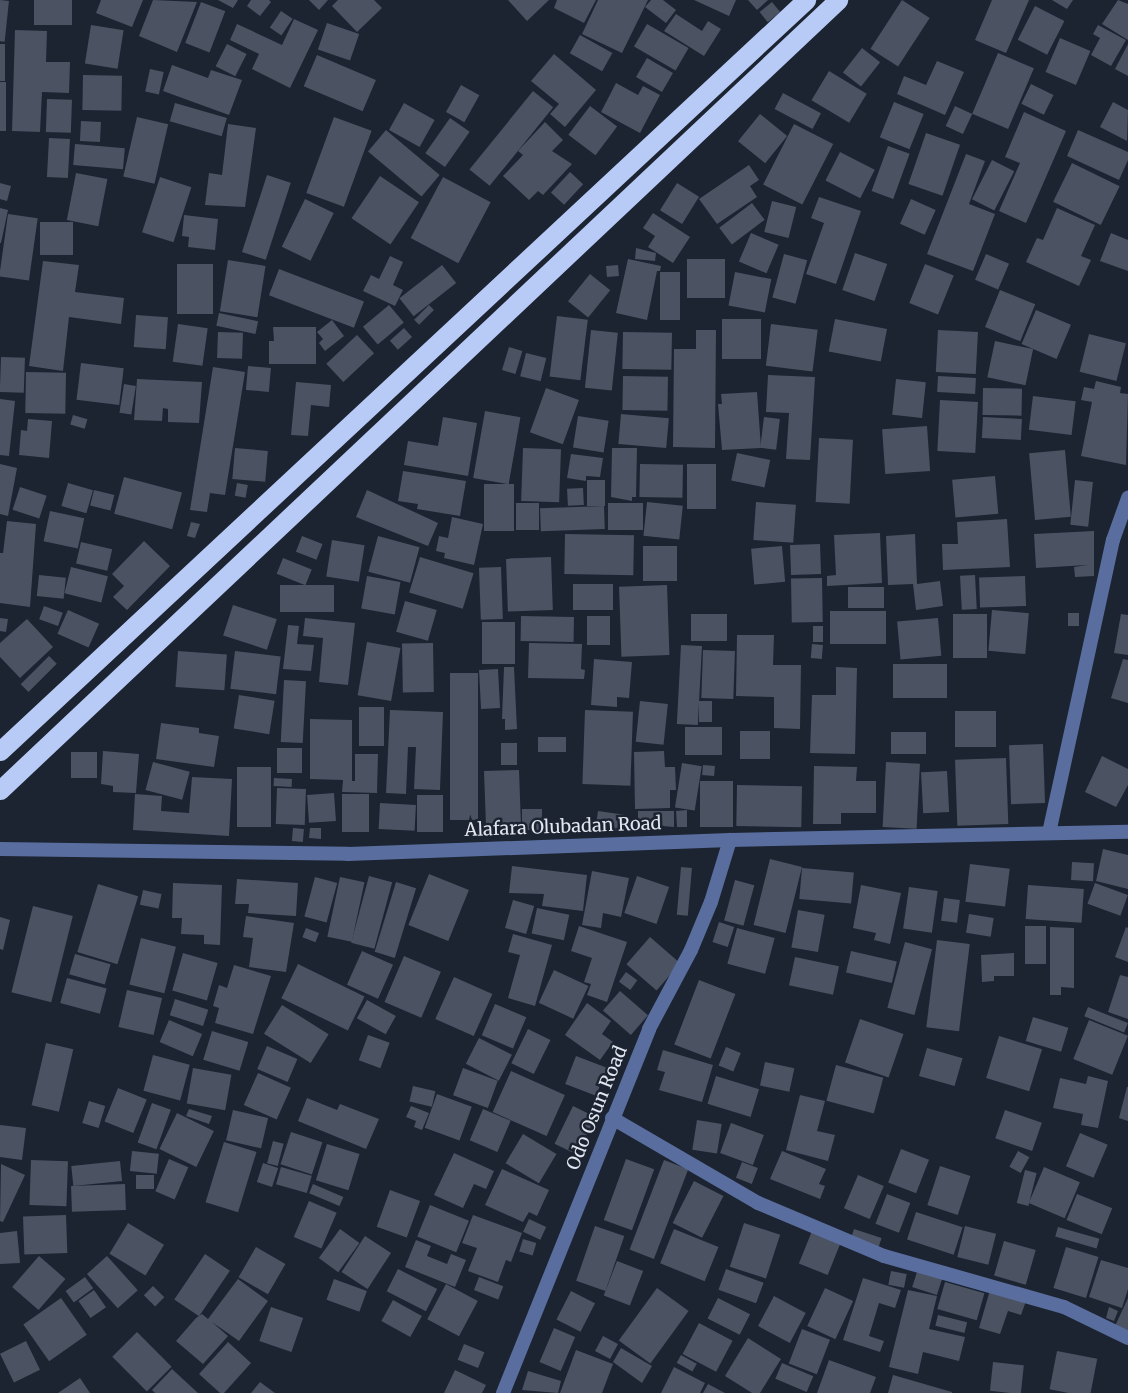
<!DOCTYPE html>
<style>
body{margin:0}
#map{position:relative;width:1128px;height:1393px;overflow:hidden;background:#1c2331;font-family:Merriweather,serif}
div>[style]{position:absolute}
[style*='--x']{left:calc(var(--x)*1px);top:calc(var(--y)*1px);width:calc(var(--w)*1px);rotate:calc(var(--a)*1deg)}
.building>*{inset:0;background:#4b5262;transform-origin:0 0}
.minor>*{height:14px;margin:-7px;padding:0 7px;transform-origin:7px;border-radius:7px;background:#596e9e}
.tertiary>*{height:14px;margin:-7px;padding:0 7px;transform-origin:7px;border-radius:7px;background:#596e9e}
.trunk>*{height:19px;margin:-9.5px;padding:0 9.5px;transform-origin:9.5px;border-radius:9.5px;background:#b8cbf6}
span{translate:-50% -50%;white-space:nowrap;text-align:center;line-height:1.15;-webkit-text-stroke:5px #1c2331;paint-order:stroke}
.street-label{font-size:18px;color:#e1e6ef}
</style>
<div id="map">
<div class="building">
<div style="left:0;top:0;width:9px;height:41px;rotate:6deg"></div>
<div style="left:34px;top:0;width:38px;height:25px"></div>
<div style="clip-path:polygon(101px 0,143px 0,132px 27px,96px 13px)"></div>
<div style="clip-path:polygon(153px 0,197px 2px,177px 52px,139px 36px)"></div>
<div style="clip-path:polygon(218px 0,238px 0,233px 8px)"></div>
<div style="clip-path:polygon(251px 0,269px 0,271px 2px,260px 16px,247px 6px)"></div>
<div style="clip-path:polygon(309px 0,328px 0,319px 10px)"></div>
<div style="clip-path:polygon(338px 0,374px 0,382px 8px,357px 32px,332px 6px)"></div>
<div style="clip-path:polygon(508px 0,549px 0,527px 21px)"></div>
<div style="clip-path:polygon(557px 0,596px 0,584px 23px,554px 8px)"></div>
<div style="clip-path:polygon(598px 0,648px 0,622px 53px,582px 34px)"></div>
<div style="clip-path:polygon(651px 0,663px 0,676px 10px,666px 23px,645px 7px)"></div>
<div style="clip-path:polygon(694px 0,736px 0,729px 16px)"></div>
<div style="clip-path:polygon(748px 0,768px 0,757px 10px)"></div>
<div style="left:902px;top:0;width:33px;height:58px;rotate:33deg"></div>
<div style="clip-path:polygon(992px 0,1029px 0,1006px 53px,975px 40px)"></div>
<div style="clip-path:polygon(1052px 0,1073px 0,1067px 9px)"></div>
<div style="clip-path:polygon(1118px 0,1128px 4px,1128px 40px,1102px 24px)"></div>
<div style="left:201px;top:2px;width:26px;height:44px;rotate:21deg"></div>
<div style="left:772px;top:2px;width:13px;height:16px;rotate:51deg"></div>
<div style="left:1035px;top:6px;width:33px;height:38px;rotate:27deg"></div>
<div style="left:281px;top:11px;width:14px;height:20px;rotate:34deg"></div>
<div style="clip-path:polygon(676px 14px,702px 31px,708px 21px,721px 29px,704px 56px,664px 31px)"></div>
<div style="clip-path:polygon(294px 19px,318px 30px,290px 88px,252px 69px,259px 54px,230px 40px,237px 24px,282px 45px)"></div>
<div style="left:327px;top:23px;width:34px;height:28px;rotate:19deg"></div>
<div style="left:647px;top:24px;width:48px;height:26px;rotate:30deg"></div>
<div style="left:91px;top:25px;width:33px;height:39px;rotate:9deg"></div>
<div style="clip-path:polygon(1098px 25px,1126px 40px,1111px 66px,1091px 55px,1100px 38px,1093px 34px)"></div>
<div style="clip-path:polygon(15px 30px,47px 31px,46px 62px,70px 62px,69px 93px,42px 92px,40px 132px,12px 131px)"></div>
<div style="left:580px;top:35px;width:37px;height:21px;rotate:29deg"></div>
<div style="left:1060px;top:38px;width:33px;height:37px;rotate:23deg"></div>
<div style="left:0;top:44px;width:5px;height:37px"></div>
<div style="left:227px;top:44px;width:22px;height:25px;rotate:27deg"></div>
<div style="clip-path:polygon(1128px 44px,1128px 76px,1115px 69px)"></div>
<div style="left:862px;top:48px;width:23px;height:31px;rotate:38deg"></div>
<div style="left:998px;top:53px;width:39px;height:66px;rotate:23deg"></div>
<div style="clip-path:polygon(554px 54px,596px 90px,565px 127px,550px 114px,559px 104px,531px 81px)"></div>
<div style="left:317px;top:55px;width:64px;height:34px;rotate:23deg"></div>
<div style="left:647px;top:58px;width:30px;height:22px;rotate:30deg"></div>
<div style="clip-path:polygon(937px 61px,964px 72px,945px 115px,897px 94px,904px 76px,926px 85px)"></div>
<div style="clip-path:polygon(172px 65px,208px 78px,211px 70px,242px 80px,229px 115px,163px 91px)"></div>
<div style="left:150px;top:69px;width:14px;height:23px;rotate:12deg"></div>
<div style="left:829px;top:71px;width:44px;height:34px;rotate:31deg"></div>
<div style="left:83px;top:75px;width:39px;height:35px;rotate:1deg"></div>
<div style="left:0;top:82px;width:6px;height:49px"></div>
<div style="clip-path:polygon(616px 83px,638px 95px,643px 86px,660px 95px,640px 133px,601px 112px)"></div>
<div style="left:1031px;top:84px;width:25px;height:22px;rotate:26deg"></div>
<div style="left:461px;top:85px;width:21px;height:31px;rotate:29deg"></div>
<div style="left:533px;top:91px;width:26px;height:101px;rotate:39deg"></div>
<div style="left:783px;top:93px;width:43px;height:18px;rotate:28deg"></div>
<div style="left:47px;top:99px;width:25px;height:33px;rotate:2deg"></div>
<div style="left:894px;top:102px;width:32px;height:38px;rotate:22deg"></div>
<div style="clip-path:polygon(1113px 102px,1128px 110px,1127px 141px,1100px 127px)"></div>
<div style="left:175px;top:103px;width:54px;height:19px;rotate:16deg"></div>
<div style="left:404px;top:103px;width:35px;height:31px;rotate:29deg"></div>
<div style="left:590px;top:106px;width:34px;height:36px;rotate:37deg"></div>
<div style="left:955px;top:106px;width:19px;height:22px;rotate:25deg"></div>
<div style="clip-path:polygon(1024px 112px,1066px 131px,1026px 223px,999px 211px,1020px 163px,1005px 157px)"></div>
<div style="left:760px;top:114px;width:35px;height:35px;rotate:39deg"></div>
<div style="left:137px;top:117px;width:32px;height:61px;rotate:13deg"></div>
<div style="left:334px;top:117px;width:40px;height:81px;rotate:20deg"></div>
<div style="left:450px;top:118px;width:24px;height:43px;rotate:35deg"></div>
<div style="left:81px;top:121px;width:20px;height:20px;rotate:3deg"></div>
<div style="clip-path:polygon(545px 122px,563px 140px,552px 151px,572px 164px,543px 195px,538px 191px,529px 200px,503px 176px,523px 155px,518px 151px)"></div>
<div style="clip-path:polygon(228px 124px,256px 128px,245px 207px,205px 205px,209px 173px,222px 175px)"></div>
<div style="left:794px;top:124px;width:44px;height:68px;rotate:27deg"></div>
<div style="left:386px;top:130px;width:70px;height:28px;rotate:40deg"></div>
<div style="clip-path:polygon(1078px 130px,1128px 152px,1128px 160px,1119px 180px,1067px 156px)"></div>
<div style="left:926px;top:133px;width:36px;height:54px;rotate:19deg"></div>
<div style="left:49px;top:138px;width:21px;height:39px;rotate:3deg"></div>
<div style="left:75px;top:144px;width:50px;height:21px;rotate:5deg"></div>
<div style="left:888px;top:146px;width:23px;height:48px;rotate:20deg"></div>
<div style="left:840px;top:152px;width:39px;height:32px;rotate:27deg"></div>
<div style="clip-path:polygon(966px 154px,985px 161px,969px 204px,995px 214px,973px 271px,927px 254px)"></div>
<div style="left:992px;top:160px;width:25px;height:44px;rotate:27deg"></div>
<div style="left:1072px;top:163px;width:53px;height:43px;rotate:26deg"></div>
<div style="clip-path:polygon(749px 165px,759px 180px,750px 186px,757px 197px,717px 224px,699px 199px)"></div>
<div style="left:570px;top:172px;width:18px;height:28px;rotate:43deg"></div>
<div style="left:76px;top:173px;width:32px;height:48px;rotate:11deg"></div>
<div style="left:267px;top:175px;width:25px;height:81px;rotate:18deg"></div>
<div style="left:380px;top:176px;width:47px;height:51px;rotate:34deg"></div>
<div style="left:160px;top:177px;width:33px;height:58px;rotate:18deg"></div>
<div style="left:443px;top:177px;width:54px;height:69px;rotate:28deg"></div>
<div style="clip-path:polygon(0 183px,11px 186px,7px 201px,0 199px)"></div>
<div style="left:677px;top:183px;width:26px;height:32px;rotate:32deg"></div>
<div style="clip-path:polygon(819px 197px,861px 211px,836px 284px,806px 274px,824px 223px,811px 218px)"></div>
<div style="left:305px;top:199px;width:32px;height:53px;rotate:26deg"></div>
<div style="left:911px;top:199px;width:27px;height:27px;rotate:24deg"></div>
<div style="left:772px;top:201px;width:25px;height:32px;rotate:14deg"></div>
<div style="left:752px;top:203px;width:21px;height:41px;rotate:53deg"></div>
<div style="clip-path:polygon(0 208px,8px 210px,1px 243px,0 243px)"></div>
<div style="clip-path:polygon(1057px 208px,1095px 225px,1081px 256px,1091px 260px,1079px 286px,1026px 262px,1037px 238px,1043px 240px)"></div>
<div style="clip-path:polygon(653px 213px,690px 237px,673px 263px,648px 247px,655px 236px,643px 228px)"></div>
<div style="left:8px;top:214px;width:30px;height:63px;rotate:8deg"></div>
<div style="clip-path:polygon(184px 215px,218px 219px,215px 250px,188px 247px,189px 237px,182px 236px)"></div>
<div style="left:40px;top:222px;width:33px;height:33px"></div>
<div style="left:751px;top:233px;width:30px;height:31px;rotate:23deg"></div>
<div style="clip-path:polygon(1111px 233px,1128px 240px,1128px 271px,1100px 261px)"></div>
<div style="clip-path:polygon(636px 248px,656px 253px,655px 261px,635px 259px)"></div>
<div style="left:855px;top:253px;width:34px;height:39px;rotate:19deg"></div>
<div style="left:784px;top:254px;width:24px;height:45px;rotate:15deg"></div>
<div style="left:986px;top:254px;width:25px;height:28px;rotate:23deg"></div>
<div style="clip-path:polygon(390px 256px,403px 262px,393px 285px,403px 290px,395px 306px,363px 291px,371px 275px,379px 279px)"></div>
<div style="clip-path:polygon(628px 259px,661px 266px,660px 271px,657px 271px,647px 320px,616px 313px)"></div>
<div style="left:687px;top:259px;width:38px;height:39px"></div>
<div style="left:228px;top:260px;width:38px;height:52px;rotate:9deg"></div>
<div style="clip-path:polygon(43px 261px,79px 265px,75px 292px,124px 298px,121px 324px,69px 317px,63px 371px,29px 366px)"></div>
<div style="left:177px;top:264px;width:36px;height:50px"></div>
<div style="left:925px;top:264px;width:31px;height:42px;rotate:22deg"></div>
<div style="left:442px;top:265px;width:23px;height:54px;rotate:52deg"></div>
<div style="left:618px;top:265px;width:11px;height:12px;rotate:85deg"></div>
<div style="left:279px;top:269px;width:91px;height:28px;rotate:21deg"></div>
<div style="left:660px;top:272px;width:20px;height:48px"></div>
<div style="left:735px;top:272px;width:37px;height:34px;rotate:11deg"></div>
<div style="left:590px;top:274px;width:26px;height:35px;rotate:39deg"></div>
<div style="left:1000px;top:290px;width:38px;height:40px;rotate:22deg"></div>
<div style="left:389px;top:305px;width:23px;height:34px;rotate:50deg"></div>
<div style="left:429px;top:305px;width:7px;height:21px;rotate:45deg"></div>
<div style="left:1036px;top:310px;width:38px;height:37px;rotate:23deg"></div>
<div style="left:219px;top:313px;width:40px;height:13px;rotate:12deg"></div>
<div style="left:136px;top:315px;width:32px;height:32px;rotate:4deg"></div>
<div style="left:557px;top:316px;width:31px;height:61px;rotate:7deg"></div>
<div style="left:722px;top:319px;width:39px;height:40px"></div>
<div style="left:835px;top:319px;width:53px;height:33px;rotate:11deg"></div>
<div style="clip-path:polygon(332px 320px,344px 336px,325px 351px,319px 343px,323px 339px,317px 332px)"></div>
<div style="left:178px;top:324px;width:30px;height:38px;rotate:8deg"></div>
<div style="left:771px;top:324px;width:47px;height:42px;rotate:7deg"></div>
<div style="clip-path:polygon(273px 327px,316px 327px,316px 364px,269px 364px,269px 341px,274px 341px)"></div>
<div style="left:404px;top:328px;width:12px;height:19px;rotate:48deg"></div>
<div style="left:591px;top:330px;width:27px;height:58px;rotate:6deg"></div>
<div style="clip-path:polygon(696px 330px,716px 330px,715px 448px,673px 447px,674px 349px,696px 349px)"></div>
<div style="left:938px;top:330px;width:40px;height:42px;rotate:3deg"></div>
<div style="left:218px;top:332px;width:25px;height:26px;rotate:2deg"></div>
<div style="left:623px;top:332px;width:49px;height:37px;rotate:1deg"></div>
<div style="left:1089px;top:334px;width:38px;height:39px;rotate:14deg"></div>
<div style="left:357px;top:335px;width:25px;height:42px;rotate:47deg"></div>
<div style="left:995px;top:341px;width:39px;height:37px;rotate:12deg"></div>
<div style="left:509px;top:347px;width:14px;height:24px;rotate:17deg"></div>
<div style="left:526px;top:353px;width:21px;height:24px;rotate:14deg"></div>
<div style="left:1px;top:357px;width:24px;height:35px;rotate:2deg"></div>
<div style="left:81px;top:363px;width:43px;height:37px;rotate:7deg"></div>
<div style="left:248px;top:366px;width:23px;height:24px;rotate:5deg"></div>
<div style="clip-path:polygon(213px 367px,245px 372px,225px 495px,210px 493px,207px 512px,190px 510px)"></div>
<div style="left:26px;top:372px;width:40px;height:41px;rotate:1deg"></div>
<div style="clip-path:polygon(768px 375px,815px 377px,810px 460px,786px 459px,789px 413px,766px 412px)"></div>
<div style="left:623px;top:376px;width:45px;height:34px;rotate:1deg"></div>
<div style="left:938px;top:376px;width:38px;height:16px;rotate:3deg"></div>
<div style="clip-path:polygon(137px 379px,202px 382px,199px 423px,168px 422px,168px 409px,163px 408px,162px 421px,134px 420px)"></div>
<div style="left:896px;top:379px;width:30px;height:36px;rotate:6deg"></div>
<div style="clip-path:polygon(1096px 381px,1121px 387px,1120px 393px,1128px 394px,1126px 465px,1081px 456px,1092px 402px,1081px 400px,1084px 387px,1094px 389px)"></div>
<div style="clip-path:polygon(296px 382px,331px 385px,329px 407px,311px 405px,308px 436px,291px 435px)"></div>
<div style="left:124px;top:384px;width:12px;height:29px;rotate:9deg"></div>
<div style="left:546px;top:388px;width:35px;height:47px;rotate:20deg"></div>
<div style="left:983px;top:388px;width:39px;height:27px;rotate:1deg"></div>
<div style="clip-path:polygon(757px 392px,761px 448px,722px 450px,718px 404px,722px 404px,721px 394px)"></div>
<div style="left:1033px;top:396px;width:43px;height:34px;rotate:7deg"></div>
<div style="clip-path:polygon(0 399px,15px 401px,9px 456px,0 455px)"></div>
<div style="left:940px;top:400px;width:38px;height:51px;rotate:3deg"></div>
<div style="left:485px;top:411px;width:36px;height:68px;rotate:10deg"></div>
<div style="left:621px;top:414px;width:48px;height:30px;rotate:5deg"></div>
<div style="left:73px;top:415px;width:15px;height:10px;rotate:16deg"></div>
<div style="left:578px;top:416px;width:31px;height:32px;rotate:9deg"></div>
<div style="clip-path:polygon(443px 417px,477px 423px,468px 476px,404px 465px,408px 441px,438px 446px)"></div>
<div style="left:764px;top:417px;width:16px;height:31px;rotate:7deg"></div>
<div style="left:983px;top:417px;width:39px;height:21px;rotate:3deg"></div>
<div style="clip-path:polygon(28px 419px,52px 421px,49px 458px,19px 455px,21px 430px,27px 431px)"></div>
<div style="left:927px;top:426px;width:45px;height:45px;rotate:86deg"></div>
<div style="left:819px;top:438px;width:34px;height:64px;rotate:3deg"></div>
<div style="left:235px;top:448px;width:33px;height:31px;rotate:5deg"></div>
<div style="left:523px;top:448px;width:38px;height:53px;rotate:2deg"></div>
<div style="clip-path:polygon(612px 448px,637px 448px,636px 497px,632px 497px,632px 501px,611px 497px)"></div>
<div style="left:1065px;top:450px;width:67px;height:36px;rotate:85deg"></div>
<div style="left:737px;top:453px;width:34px;height:28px;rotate:12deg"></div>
<div style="clip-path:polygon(571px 454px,603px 458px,600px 477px,586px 476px,586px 481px,567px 478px)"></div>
<div style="clip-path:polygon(0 464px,17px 468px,8px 516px,0 514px)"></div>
<div style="left:640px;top:464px;width:43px;height:33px;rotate:1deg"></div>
<div style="left:687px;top:464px;width:29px;height:45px"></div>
<div style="clip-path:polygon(403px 471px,466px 481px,460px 516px,417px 509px,418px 504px,398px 501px)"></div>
<div style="left:995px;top:476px;width:38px;height:43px;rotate:85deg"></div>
<div style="left:124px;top:477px;width:60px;height:38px;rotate:15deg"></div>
<div style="left:587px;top:480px;width:18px;height:26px"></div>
<div style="left:1075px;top:480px;width:18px;height:45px;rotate:6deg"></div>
<div style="left:68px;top:483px;width:26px;height:24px;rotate:16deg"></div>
<div style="left:237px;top:483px;width:11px;height:13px;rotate:10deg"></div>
<div style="left:484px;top:484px;width:30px;height:47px"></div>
<div style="left:20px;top:487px;width:28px;height:24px;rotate:18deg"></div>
<div style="left:583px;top:488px;width:17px;height:16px;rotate:87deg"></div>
<div style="left:94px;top:490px;width:21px;height:16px;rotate:14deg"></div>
<div style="clip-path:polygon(367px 490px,438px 523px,428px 546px,356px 517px)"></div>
<div style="left:647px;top:502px;width:36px;height:34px;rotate:6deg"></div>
<div style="left:756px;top:502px;width:40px;height:38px;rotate:4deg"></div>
<div style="left:516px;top:503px;width:23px;height:27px"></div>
<div style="left:608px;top:503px;width:35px;height:27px"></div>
<div style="left:604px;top:506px;width:23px;height:64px;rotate:88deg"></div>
<div style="left:50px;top:511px;width:35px;height:31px;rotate:12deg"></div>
<div style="clip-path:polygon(452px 517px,483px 524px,474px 565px,444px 558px,445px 553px,436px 551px,439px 536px,448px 538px)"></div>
<div style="clip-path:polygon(1007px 519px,1010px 567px,943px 570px,942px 544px,958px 544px,957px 522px)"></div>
<div style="clip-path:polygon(7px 521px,36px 524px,30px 607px,0 603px,0 553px,3px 553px)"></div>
<div style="clip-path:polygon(191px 522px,200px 524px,195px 538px,187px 536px)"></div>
<div style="clip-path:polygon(1094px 531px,1094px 576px,1075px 577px,1074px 567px,1088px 565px,1036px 568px,1034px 534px)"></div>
<div style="clip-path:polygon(880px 533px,882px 583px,827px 586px,827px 576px,836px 575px,834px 535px)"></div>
<div style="left:565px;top:534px;width:69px;height:40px;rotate:1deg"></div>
<div style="clip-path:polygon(915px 534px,917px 584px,940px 581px,943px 606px,916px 610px,913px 584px,888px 585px,886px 536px)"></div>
<div style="left:302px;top:536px;width:22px;height:17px;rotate:21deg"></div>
<div style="left:378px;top:536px;width:43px;height:37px;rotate:15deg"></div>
<div style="left:332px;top:540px;width:33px;height:37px;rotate:9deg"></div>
<div style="clip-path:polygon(144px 541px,170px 566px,127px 610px,113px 597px,124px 586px,112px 574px)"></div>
<div style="left:81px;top:542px;width:32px;height:22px;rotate:13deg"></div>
<div style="left:820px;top:544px;width:30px;height:30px;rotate:88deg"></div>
<div style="left:643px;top:546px;width:34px;height:35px"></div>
<div style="left:782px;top:546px;width:36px;height:31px;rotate:85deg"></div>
<div style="left:420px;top:557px;width:56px;height:37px;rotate:17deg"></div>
<div style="left:551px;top:557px;width:53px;height:45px;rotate:88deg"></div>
<div style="left:283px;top:558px;width:31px;height:17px;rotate:22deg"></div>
<div style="left:71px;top:567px;width:38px;height:27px;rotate:14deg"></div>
<div style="left:501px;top:567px;width:52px;height:22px;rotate:88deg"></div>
<div style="left:39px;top:575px;width:27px;height:21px;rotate:6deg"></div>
<div style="left:975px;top:575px;width:34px;height:15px;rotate:87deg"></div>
<div style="left:367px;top:576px;width:34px;height:33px;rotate:10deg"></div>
<div style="left:1025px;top:576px;width:30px;height:46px;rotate:88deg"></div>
<div style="left:822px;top:578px;width:44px;height:31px;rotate:89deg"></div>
<div style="left:573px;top:584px;width:40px;height:26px"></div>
<div style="left:280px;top:585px;width:54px;height:27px"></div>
<div style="left:667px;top:585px;width:70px;height:48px;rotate:88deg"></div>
<div style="left:884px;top:587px;width:21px;height:36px;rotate:90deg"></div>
<div style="left:405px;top:601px;width:33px;height:32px;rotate:16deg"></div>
<div style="left:233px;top:605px;width:46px;height:32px;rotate:18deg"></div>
<div style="left:44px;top:606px;width:20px;height:14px;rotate:20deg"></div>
<div style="left:68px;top:610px;width:34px;height:26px;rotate:24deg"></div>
<div style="left:992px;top:610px;width:37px;height:41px;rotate:5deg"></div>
<div style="left:886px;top:611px;width:33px;height:56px;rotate:90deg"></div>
<div style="left:1068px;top:613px;width:11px;height:13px"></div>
<div style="left:691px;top:614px;width:36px;height:27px"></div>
<div style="left:953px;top:614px;width:34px;height:44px"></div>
<div style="clip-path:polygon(1121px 614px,1128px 615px,1128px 655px,1114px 653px)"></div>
<div style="left:521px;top:616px;width:53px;height:25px;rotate:1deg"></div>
<div style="left:587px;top:616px;width:23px;height:29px"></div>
<div style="clip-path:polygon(0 618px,8px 619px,6px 632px,0 631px)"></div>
<div style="clip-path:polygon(305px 618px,355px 623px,348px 685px,319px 682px,323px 638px,303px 636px)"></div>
<div style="left:938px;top:618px;width:38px;height:41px;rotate:85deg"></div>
<div style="clip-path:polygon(27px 619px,53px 647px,20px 678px,0 657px,0 643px)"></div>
<div style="left:482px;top:622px;width:33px;height:42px"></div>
<div style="clip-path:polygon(288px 625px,299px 626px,297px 644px,314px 645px,311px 671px,283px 669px)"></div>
<div style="left:813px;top:626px;width:10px;height:16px"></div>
<div style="clip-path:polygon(737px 635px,774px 635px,773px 665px,801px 665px,800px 729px,774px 728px,774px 697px,736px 696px)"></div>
<div style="left:367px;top:642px;width:34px;height:54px;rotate:10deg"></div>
<div style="left:433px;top:643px;width:49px;height:31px;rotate:89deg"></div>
<div style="clip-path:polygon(529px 643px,582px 644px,581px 669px,585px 670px,584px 679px,528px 678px)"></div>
<div style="left:812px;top:644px;width:11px;height:14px;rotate:5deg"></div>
<div style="left:681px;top:645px;width:21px;height:79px;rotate:3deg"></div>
<div style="left:703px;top:650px;width:32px;height:48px;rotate:2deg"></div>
<div style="left:178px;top:651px;width:49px;height:36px;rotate:4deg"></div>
<div style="left:235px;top:651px;width:46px;height:38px;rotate:7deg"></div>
<div style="left:49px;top:656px;width:11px;height:40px;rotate:45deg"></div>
<div style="clip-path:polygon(594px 659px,632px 662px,629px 698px,617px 697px,617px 707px,591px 705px)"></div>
<div style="clip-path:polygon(1123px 659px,1128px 660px,1128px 703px,1111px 698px)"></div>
<div style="left:893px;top:664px;width:54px;height:34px"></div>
<div style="clip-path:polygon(504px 667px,514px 667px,517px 729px,505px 730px,505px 719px,502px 719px)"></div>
<div style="clip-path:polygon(836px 667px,857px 668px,855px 754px,810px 753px,812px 695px,836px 695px)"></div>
<div style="left:498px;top:669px;width:39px;height:19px;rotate:87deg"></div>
<div style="left:450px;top:673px;width:28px;height:147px"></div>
<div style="left:284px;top:680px;width:22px;height:62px;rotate:3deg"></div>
<div style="left:239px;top:695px;width:36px;height:34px;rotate:9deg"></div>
<div style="left:640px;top:701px;width:28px;height:41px;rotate:6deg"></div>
<div style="left:712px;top:701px;width:21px;height:13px;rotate:90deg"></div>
<div style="left:359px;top:707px;width:25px;height:39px"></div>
<div style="clip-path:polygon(390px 710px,443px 712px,440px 790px,414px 789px,416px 747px,408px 747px,406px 794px,386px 793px)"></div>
<div style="left:585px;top:710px;width:48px;height:74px;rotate:2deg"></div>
<div style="left:955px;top:711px;width:41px;height:36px"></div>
<div style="clip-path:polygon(310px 719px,352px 720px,352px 781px,355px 781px,355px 754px,378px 754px,377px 793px,342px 792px,343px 780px,310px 779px)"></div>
<div style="clip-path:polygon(161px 723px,199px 728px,199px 733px,219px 736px,214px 767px,156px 759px)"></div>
<div style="left:685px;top:727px;width:37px;height:28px"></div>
<div style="left:740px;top:731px;width:30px;height:28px"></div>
<div style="left:891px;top:732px;width:35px;height:22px"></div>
<div style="left:566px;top:737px;width:15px;height:28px;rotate:90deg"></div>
<div style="left:501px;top:743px;width:16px;height:22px"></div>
<div style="left:1043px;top:744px;width:59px;height:34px;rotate:88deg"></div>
<div style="left:277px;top:748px;width:25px;height:25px"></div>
<div style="clip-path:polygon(103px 751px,139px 754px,136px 793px,113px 792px,113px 786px,101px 784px)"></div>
<div style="clip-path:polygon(664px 751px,665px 767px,675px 767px,676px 790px,670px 790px,670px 808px,635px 809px,634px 752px)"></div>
<div style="left:71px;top:752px;width:26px;height:26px"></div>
<div style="clip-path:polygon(1102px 756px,1128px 769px,1128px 785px,1116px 807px,1085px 792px)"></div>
<div style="left:1006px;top:758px;width:66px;height:51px;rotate:88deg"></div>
<div style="left:153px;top:762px;width:38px;height:29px;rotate:15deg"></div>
<div style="left:886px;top:762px;width:34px;height:65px;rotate:3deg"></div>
<div style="left:682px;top:763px;width:20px;height:45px;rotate:9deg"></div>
<div style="left:703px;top:765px;width:12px;height:10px;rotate:5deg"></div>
<div style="clip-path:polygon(814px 766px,857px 767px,856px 781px,876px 781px,876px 813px,841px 813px,841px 824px,813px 824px)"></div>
<div style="left:237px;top:767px;width:34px;height:60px"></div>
<div style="clip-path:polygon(519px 770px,521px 825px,509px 826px,509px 834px,495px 834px,494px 826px,486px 826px,484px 771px)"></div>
<div style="left:947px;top:771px;width:41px;height:26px;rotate:87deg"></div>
<div style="clip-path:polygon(192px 777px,232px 779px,229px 836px,133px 830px,135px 794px,162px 796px,161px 811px,189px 813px)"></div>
<div style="left:274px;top:778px;width:18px;height:8px;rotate:3deg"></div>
<div style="left:700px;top:781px;width:33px;height:46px"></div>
<div style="left:737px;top:785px;width:65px;height:41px;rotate:1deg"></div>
<div style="left:277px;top:788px;width:29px;height:36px;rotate:2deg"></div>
<div style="left:334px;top:793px;width:28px;height:27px;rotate:86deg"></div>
<div style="left:342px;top:794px;width:27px;height:38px"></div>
<div style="left:417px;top:795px;width:26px;height:37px"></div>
<div style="left:380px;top:803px;width:36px;height:26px;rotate:3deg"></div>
<div style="left:542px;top:809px;width:21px;height:20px;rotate:90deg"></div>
<div style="clip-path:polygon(687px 810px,687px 827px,677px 827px,676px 811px)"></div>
<div style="left:598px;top:811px;width:28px;height:17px;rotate:8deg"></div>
<div style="clip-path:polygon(638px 811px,674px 811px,674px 827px,638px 824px)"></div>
<div style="left:293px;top:828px;width:11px;height:13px;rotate:5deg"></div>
<div style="clip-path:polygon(310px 828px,321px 828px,321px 839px,309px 838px)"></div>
<div style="clip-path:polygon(1103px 849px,1128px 855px,1128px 889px,1096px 881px)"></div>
<div style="left:770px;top:859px;width:33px;height:68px;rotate:14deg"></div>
<div style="left:1072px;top:862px;width:22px;height:18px;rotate:3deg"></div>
<div style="left:970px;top:864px;width:40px;height:38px;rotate:7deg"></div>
<div style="clip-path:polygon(512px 866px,587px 875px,583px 911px,542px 906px,544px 894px,509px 893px)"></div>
<div style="left:681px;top:867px;width:11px;height:48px;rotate:5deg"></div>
<div style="left:802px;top:868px;width:52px;height:31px;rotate:5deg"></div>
<div style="clip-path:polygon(592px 871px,629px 878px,621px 917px,603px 913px,601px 928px,582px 925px)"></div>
<div style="left:429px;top:874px;width:43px;height:55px;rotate:22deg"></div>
<div style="left:369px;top:876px;width:24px;height:69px;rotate:15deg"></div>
<div style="left:637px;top:876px;width:34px;height:39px;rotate:19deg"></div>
<div style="left:315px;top:877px;width:23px;height:41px;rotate:15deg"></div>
<div style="left:340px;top:877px;width:25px;height:61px;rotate:12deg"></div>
<div style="clip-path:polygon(237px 879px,298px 883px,296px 916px,248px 913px,249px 904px,235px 904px)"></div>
<div style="left:735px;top:880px;width:20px;height:42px;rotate:15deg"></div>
<div style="left:396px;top:882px;width:21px;height:73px;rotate:17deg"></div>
<div style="clip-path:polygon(173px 883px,222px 885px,220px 945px,204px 944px,204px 935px,181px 934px,182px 918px,172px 918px)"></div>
<div style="left:1095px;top:883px;width:35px;height:22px;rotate:20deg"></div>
<div style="left:98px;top:884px;width:42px;height:71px;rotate:17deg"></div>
<div style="clip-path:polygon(861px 885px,901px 893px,890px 944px,874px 940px,876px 933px,853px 928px)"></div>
<div style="left:1028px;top:885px;width:56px;height:34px;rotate:4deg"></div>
<div style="left:909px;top:887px;width:29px;height:42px;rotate:8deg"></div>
<div style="left:143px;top:890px;width:19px;height:15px;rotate:12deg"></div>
<div style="left:944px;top:898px;width:16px;height:23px;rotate:7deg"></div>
<div style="left:513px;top:900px;width:22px;height:29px;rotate:16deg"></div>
<div style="left:33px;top:906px;width:41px;height:89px;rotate:14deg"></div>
<div style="left:537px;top:908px;width:33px;height:26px;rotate:12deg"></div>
<div style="left:798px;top:910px;width:27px;height:38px;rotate:10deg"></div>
<div style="left:969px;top:914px;width:25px;height:19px;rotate:9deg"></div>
<div style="clip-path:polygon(246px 916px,294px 923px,286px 972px,249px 967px,253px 938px,243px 937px)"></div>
<div style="clip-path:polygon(0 917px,10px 920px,3px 950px,0 949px)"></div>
<div style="left:719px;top:922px;width:16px;height:21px;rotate:18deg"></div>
<div style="clip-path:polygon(579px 926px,627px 942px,607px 1002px,587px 995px,591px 984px,584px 982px,592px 958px,571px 951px)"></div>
<div style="left:1025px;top:926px;width:21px;height:38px"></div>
<div style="clip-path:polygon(1050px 927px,1074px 928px,1074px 988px,1061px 987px,1061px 995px,1050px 995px)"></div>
<div style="clip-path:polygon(1126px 927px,1128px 928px,1128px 962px,1115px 957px)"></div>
<div style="left:306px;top:928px;width:14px;height:10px;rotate:21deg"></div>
<div style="left:737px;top:928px;width:39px;height:37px;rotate:15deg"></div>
<div style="clip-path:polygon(513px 934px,552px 945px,535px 1006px,508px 998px,520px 955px,508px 952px)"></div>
<div style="left:650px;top:937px;width:40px;height:36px;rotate:41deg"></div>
<div style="left:141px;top:938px;width:36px;height:48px;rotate:14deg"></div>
<div style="left:937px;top:940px;width:33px;height:88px;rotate:7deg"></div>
<div style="left:905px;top:942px;width:28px;height:68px;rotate:15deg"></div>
<div style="left:362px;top:951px;width:34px;height:37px;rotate:24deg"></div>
<div style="left:851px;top:951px;width:47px;height:22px;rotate:13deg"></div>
<div style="left:183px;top:953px;width:36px;height:39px;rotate:16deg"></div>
<div style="clip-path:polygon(1014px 953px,1014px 976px,994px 976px,994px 981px,982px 982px,981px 955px)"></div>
<div style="left:75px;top:954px;width:37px;height:21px;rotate:16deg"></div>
<div style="left:404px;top:956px;width:40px;height:50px;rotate:23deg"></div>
<div style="left:795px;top:957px;width:45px;height:29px;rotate:12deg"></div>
<div style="left:298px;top:964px;width:74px;height:38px;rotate:26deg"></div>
<div style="clip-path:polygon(234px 965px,271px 976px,253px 1034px,215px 1023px,219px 1008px,213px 1006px,219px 985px,227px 988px)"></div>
<div style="left:554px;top:970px;width:38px;height:36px;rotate:25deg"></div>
<div style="left:626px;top:972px;width:14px;height:12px;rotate:36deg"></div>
<div style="clip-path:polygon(1120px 975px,1128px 977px,1128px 1019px,1108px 1012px)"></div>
<div style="left:454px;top:977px;width:42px;height:46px;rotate:24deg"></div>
<div style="left:67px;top:978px;width:41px;height:26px;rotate:15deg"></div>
<div style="left:699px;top:980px;width:39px;height:69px;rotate:21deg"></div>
<div style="left:127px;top:990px;width:36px;height:38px;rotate:13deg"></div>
<div style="left:620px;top:991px;width:37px;height:26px;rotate:41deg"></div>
<div style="left:175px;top:999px;width:35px;height:17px;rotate:18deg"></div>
<div style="left:367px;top:1000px;width:33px;height:21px;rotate:29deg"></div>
<div style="clip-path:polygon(587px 1003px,611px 1021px,602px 1034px,613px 1042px,600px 1060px,565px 1035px)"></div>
<div style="left:495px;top:1004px;width:34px;height:34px;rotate:23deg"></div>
<div style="left:282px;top:1005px;width:55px;height:34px;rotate:32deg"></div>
<div style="left:1088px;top:1007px;width:43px;height:10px;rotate:22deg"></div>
<div style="left:1033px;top:1017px;width:37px;height:25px;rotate:17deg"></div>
<div style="left:860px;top:1019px;width:46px;height:46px;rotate:19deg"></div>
<div style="left:169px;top:1020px;width:36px;height:24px;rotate:23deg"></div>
<div style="left:1089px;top:1020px;width:42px;height:42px;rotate:22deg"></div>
<div style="left:528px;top:1029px;width:25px;height:38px;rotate:26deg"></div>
<div style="left:212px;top:1031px;width:38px;height:30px;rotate:17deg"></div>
<div style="left:368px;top:1035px;width:23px;height:27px;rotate:20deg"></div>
<div style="left:999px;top:1036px;width:45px;height:44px;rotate:17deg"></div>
<div style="left:479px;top:1038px;width:37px;height:29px;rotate:27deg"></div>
<div style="left:46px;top:1043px;width:28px;height:64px;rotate:13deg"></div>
<div style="left:267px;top:1046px;width:33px;height:25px;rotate:23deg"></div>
<div style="left:726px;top:1047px;width:16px;height:20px;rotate:22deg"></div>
<div style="left:927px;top:1048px;width:37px;height:29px;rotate:16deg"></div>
<div style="clip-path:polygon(663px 1050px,713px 1065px,702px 1102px,659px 1090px,665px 1072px,657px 1070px)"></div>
<div style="left:153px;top:1055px;width:38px;height:37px;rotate:15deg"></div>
<div style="left:576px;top:1056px;width:33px;height:30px;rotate:21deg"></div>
<div style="left:765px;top:1062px;width:30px;height:24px;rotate:12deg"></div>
<div style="left:836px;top:1065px;width:49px;height:37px;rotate:15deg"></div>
<div style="left:193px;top:1068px;width:39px;height:36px;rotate:10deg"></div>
<div style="left:463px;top:1068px;width:37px;height:29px;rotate:20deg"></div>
<div style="left:511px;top:1071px;width:59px;height:45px;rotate:24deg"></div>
<div style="left:258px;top:1073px;width:36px;height:35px;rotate:24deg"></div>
<div style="left:716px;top:1076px;width:45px;height:29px;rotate:17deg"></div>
<div style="clip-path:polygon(1088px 1076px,1108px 1081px,1098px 1128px,1081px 1125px,1083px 1114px,1053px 1108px,1060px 1078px,1086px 1084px)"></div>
<div style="left:413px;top:1086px;width:23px;height:16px;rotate:13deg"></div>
<div style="clip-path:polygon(1127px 1087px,1128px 1087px,1128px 1121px,1119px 1118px)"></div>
<div style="left:118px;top:1088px;width:31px;height:36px;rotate:22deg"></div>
<div style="left:437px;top:1094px;width:37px;height:36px;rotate:20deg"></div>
<div style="clip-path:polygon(800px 1095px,825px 1101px,817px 1131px,835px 1135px,828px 1161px,786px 1150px)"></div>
<div style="clip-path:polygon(307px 1098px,337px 1110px,340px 1104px,379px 1119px,366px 1149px,298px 1121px)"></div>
<div style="left:89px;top:1101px;width:17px;height:23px;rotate:17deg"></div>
<div style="left:152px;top:1103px;width:20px;height:42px;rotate:20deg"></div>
<div style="clip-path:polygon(411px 1106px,429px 1113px,422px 1130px,414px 1127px,416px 1121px,406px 1117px)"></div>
<div style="left:573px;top:1106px;width:25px;height:42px;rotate:26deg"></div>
<div style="clip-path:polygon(189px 1109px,212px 1116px,209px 1124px,186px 1116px)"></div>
<div style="left:483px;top:1109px;width:30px;height:34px;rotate:23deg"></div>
<div style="left:233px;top:1110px;width:36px;height:31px;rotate:13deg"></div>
<div style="left:1005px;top:1110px;width:39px;height:30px;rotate:19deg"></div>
<div style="left:177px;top:1113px;width:41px;height:40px;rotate:26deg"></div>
<div style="left:697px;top:1120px;width:25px;height:30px;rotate:9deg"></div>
<div style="left:731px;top:1123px;width:35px;height:32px;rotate:20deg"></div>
<div style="clip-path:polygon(0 1125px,26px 1128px,22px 1160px,0 1157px)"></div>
<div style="left:291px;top:1132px;width:33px;height:34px;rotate:18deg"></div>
<div style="left:1080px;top:1133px;width:30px;height:36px;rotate:23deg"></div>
<div style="left:523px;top:1134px;width:39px;height:34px;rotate:31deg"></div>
<div style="left:273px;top:1141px;width:11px;height:23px;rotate:15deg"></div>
<div style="left:224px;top:1142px;width:34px;height:63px;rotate:17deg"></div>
<div style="left:327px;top:1144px;width:34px;height:38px;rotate:17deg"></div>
<div style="left:901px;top:1149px;width:30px;height:36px;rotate:21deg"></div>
<div style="left:132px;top:1151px;width:27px;height:20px;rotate:6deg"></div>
<div style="clip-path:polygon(782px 1151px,826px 1169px,819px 1184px,825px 1186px,820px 1199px,770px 1179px)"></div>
<div style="left:1018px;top:1151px;width:13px;height:18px;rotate:29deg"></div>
<div style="clip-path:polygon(454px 1153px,494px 1171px,486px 1189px,474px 1184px,463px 1208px,434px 1195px)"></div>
<div style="left:169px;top:1159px;width:21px;height:35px;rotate:23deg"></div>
<div style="left:626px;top:1159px;width:30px;height:65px;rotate:20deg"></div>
<div style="left:31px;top:1160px;width:37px;height:45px;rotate:2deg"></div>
<div style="left:664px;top:1160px;width:26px;height:96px;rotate:21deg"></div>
<div style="left:120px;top:1161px;width:20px;height:49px;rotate:84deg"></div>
<div style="left:742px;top:1162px;width:17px;height:17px;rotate:21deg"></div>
<div style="left:263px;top:1163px;width:16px;height:20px;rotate:18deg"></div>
<div style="clip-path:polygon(1px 1164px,25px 1175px,3px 1222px,0 1221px)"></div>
<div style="left:940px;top:1166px;width:32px;height:41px;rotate:18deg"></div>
<div style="left:281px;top:1167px;width:32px;height:18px;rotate:16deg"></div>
<div style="left:1044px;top:1167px;width:39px;height:39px;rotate:23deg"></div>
<div style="clip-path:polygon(502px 1169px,549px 1190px,537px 1216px,529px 1212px,523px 1222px,485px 1205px)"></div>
<div style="left:1025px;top:1170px;width:12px;height:34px;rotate:14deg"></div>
<div style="left:136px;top:1175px;width:18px;height:14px"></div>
<div style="left:858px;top:1175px;width:28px;height:36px;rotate:23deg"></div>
<div style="left:694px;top:1181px;width:33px;height:47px;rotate:27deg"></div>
<div style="left:125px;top:1184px;width:26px;height:54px;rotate:88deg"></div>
<div style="left:313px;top:1184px;width:33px;height:10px;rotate:23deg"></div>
<div style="left:390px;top:1190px;width:32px;height:39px;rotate:20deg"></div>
<div style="left:887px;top:1194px;width:25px;height:32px;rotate:21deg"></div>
<div style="left:1077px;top:1194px;width:38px;height:28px;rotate:22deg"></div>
<div style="left:309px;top:1201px;width:30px;height:39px;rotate:23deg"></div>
<div style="left:430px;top:1205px;width:42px;height:34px;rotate:22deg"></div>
<div style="left:916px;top:1212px;width:49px;height:29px;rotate:18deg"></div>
<div style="left:66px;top:1215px;width:38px;height:43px;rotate:88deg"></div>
<div style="clip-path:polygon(473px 1215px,522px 1233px,511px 1262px,506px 1260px,498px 1282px,468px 1271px,477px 1248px,462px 1243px)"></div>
<div style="left:529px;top:1219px;width:19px;height:14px;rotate:25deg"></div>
<div style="left:128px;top:1223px;width:42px;height:36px;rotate:31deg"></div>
<div style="left:744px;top:1223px;width:38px;height:46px;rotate:18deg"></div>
<div style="left:595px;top:1226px;width:31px;height:58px;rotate:19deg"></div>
<div style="left:965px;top:1226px;width:32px;height:32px;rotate:14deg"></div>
<div style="left:1058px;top:1227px;width:43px;height:10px;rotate:16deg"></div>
<div style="left:340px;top:1229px;width:24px;height:36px;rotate:36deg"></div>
<div style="left:674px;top:1229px;width:48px;height:37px;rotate:22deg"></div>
<div style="left:854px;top:1229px;width:29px;height:10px;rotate:18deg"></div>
<div style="clip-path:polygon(17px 1231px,20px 1263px,0 1264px,0 1233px)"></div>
<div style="left:812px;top:1231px;width:31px;height:35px;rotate:22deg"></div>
<div style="left:365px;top:1236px;width:31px;height:43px;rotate:33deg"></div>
<div style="left:523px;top:1239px;width:14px;height:13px;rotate:17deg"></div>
<div style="clip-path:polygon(416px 1240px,431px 1246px,427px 1256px,447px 1264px,451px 1254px,466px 1260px,455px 1287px,405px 1267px)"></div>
<div style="left:1004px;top:1241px;width:33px;height:36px;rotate:16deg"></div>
<div style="left:256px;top:1247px;width:34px;height:35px;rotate:30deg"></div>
<div style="left:1066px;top:1247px;width:34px;height:43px;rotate:17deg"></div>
<div style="left:205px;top:1254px;width:30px;height:55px;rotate:34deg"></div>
<div style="left:39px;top:1256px;width:35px;height:41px;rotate:41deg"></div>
<div style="left:107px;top:1256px;width:46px;height:27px;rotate:48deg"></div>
<div style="clip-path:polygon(1101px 1260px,1128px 1268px,1128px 1289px,1122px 1308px,1089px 1297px)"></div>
<div style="left:617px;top:1261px;width:28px;height:37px;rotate:21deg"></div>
<div style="left:398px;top:1269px;width:44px;height:25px;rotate:27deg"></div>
<div style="left:726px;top:1269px;width:40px;height:22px;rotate:20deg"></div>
<div style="left:918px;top:1269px;width:26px;height:19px;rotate:18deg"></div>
<div style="left:891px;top:1271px;width:16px;height:14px;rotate:11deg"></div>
<div style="left:85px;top:1277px;width:14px;height:24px;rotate:54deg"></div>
<div style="left:479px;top:1277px;width:26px;height:14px;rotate:21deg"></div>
<div style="clip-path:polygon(863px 1278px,901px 1290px,895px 1308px,879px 1303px,869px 1336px,884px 1341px,880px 1352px,843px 1340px)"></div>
<div style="clip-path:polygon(238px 1279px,268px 1301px,239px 1341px,212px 1322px,228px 1336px,203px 1364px,176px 1341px,196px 1318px,202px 1314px,208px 1319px)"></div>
<div style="left:334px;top:1279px;width:35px;height:22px;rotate:20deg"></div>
<div style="left:945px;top:1282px;width:41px;height:28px;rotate:16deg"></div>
<div style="left:446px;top:1284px;width:36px;height:40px;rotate:28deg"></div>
<div style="left:153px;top:1286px;width:16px;height:13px;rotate:45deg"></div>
<div style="left:657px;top:1288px;width:39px;height:65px;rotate:36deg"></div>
<div style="left:825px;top:1288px;width:31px;height:42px;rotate:25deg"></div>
<div style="left:94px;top:1290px;width:21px;height:19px;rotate:55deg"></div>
<div style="clip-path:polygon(908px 1290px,937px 1296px,929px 1329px,965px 1337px,959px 1361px,923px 1352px,918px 1374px,889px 1367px)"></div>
<div style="clip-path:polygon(990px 1290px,1026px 1301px,1021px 1315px,1008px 1311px,1000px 1334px,979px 1328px)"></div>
<div style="left:571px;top:1291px;width:27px;height:32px;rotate:27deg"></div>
<div style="left:774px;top:1296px;width:36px;height:34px;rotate:28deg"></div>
<div style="left:61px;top:1298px;width:45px;height:46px;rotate:55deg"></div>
<div style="left:718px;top:1298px;width:36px;height:23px;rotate:27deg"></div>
<div style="clip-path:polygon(1128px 1298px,1128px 1333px,1115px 1326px)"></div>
<div style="left:393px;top:1300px;width:33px;height:24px;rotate:29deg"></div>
<div style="left:271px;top:1307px;width:34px;height:36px;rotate:19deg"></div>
<div style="clip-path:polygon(1109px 1307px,1118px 1311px,1114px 1321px,1106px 1318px)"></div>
<div style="left:938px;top:1315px;width:30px;height:11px;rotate:14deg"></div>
<div style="left:699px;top:1323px;width:38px;height:35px;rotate:28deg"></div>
<div style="left:554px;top:1328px;width:23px;height:37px;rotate:23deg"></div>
<div style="left:802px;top:1329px;width:30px;height:37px;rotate:21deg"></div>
<div style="left:137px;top:1332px;width:49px;height:35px;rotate:45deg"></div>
<div style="left:603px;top:1336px;width:17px;height:17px;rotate:28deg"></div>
<div style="clip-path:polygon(748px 1338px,781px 1359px,760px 1393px,752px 1393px,725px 1376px)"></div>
<div style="left:26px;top:1341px;width:32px;height:29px;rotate:64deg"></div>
<div style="clip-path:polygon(228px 1342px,251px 1363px,224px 1393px,220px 1393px,199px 1374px)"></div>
<div style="left:464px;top:1344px;width:22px;height:17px;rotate:22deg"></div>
<div style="clip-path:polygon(621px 1348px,652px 1366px,642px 1383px,613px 1362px)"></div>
<div style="clip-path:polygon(576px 1350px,613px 1364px,602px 1393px,560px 1393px)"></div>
<div style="left:1057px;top:1351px;width:41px;height:39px;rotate:11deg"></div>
<div style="left:681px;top:1355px;width:18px;height:9px;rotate:29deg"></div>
<div style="clip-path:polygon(829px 1360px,876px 1377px,870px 1393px,817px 1393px)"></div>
<div style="left:993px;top:1362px;width:31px;height:29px;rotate:6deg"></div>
<div style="left:782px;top:1363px;width:34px;height:17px;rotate:23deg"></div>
<div style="clip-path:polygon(674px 1367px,705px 1383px,700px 1393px,661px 1393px)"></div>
<div style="clip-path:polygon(172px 1369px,198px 1393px,155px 1393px,152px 1390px)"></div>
<div style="clip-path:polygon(455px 1370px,486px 1385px,482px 1393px,444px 1393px)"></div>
<div style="clip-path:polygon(528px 1371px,561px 1381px,558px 1393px,522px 1390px)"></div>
<div style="clip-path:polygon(893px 1375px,952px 1392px,952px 1393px,888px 1393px)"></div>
<div style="clip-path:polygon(80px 1378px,90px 1393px,58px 1393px)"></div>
<div style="clip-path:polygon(260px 1382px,275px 1393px,251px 1393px)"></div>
<div style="clip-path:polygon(708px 1384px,725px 1393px,703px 1393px)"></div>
</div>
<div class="minor">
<div style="--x:1049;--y:833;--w:300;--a:-77.7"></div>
<div style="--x:1113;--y:540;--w:45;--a:-70.3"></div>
<div style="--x:612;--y:1118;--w:169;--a:30.2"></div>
<div style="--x:758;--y:1203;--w:137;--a:22.8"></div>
<div style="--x:884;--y:1256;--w:187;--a:15.8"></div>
<div style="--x:1064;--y:1307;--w:71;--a:25.8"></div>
<div style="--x:503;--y:1393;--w:392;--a:-68.1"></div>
<div style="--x:649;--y:1029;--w:89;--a:-62"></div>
<div style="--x:691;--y:950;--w:52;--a:-67.4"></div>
<div style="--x:711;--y:902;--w:65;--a:-73"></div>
</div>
<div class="tertiary">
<div style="--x:0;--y:849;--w:348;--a:0.8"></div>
<div style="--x:348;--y:854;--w:382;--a:-2.1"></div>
<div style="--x:730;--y:840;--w:398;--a:-1.2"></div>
</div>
<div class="trunk">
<div style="--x:0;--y:751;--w:1102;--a:-42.98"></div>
<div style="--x:0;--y:790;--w:1152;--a:-43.31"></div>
</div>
<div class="street-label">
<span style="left:563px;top:827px;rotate:-2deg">Alafara Olubadan Road</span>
<span style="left:597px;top:1108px;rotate:-68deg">Odo Osun Road</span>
</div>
</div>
